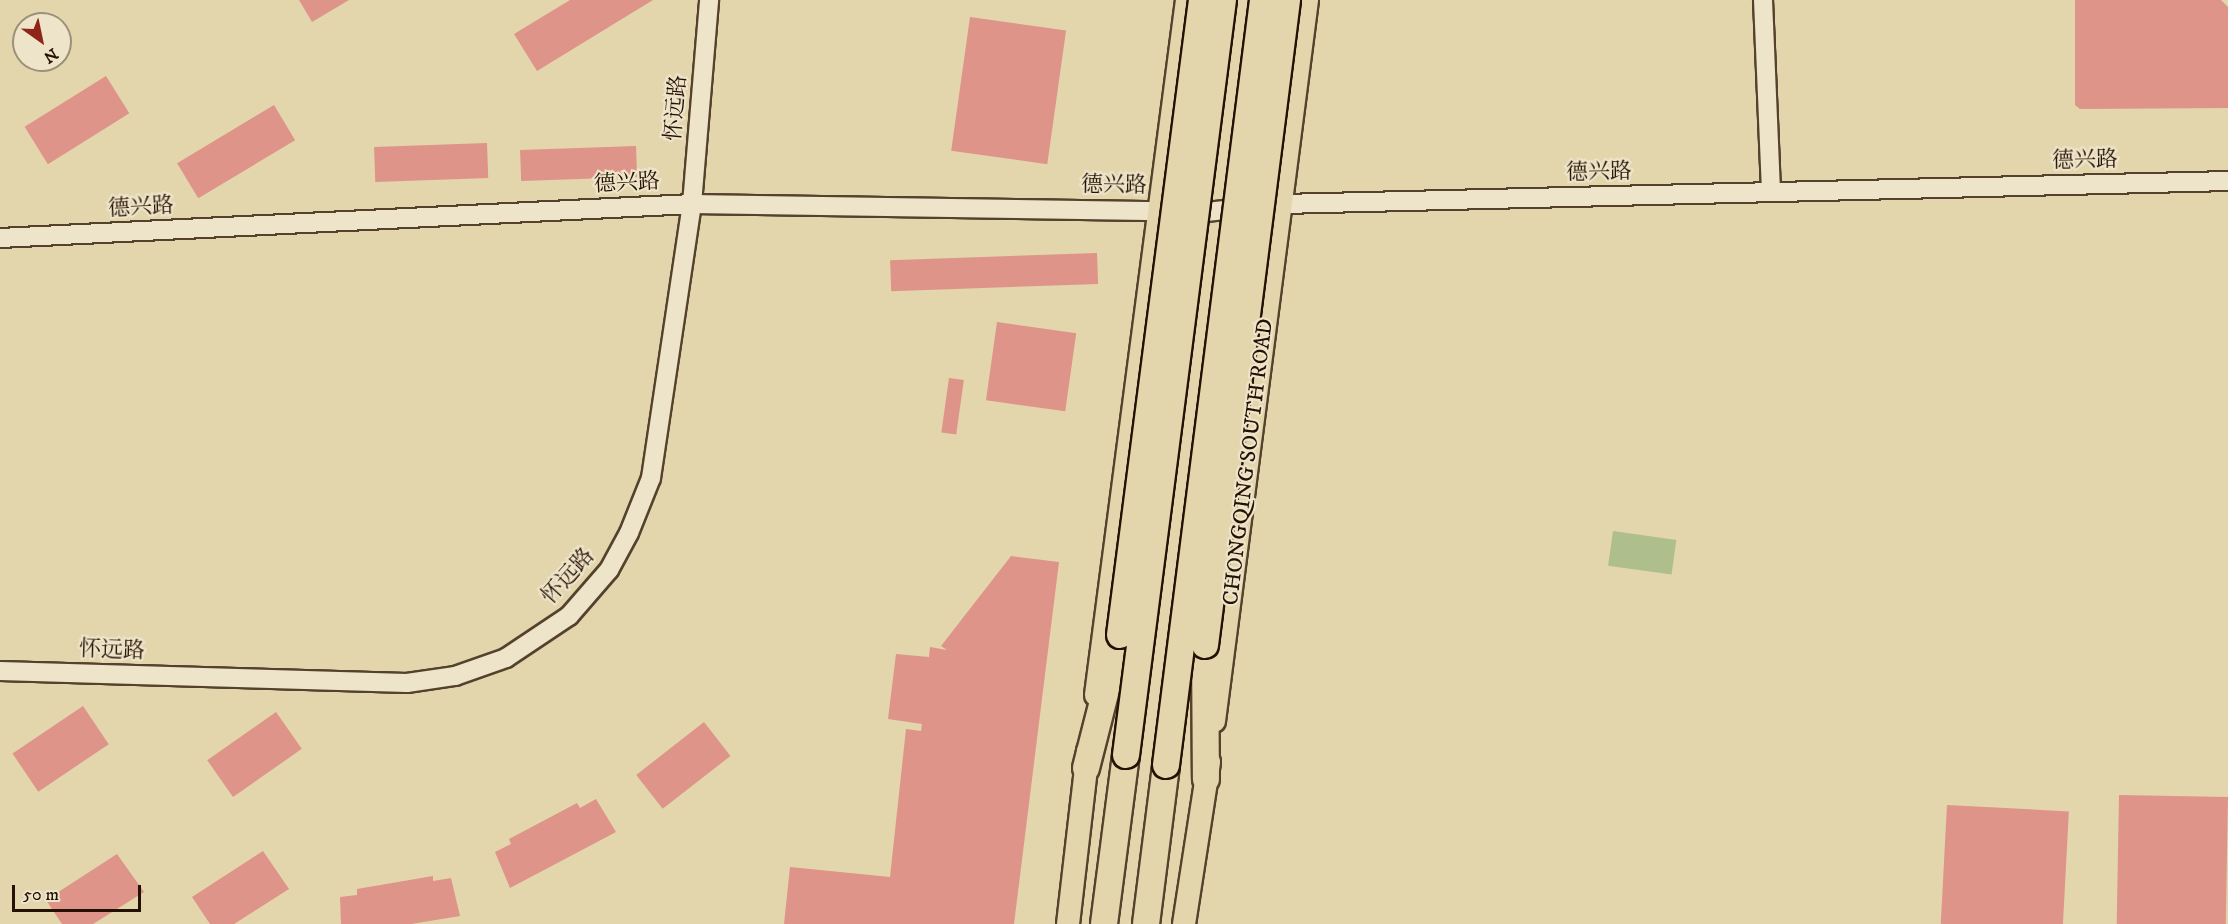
<!DOCTYPE html>
<meta charset="utf-8">
<style>
body{margin:0}
#map{position:relative;width:2228px;height:924px;overflow:hidden;background:#e3d5ac;font-family:"IM FELL DW Pica","Noto Serif SC",serif}
div>[style]{position:absolute}
[style*='--x']{left:calc(var(--x)*1px);top:calc(var(--y)*1px);width:calc(var(--w)*1px);rotate:calc(var(--a)*1deg)}
.green>*{inset:0;background:#afbe8d;transform-origin:0 0}
.building>*{inset:0;background:#de9488;transform-origin:0 0}
.roads{filter:drop-shadow(2px 0 #54422d) drop-shadow(-2px 0 #54422d) drop-shadow(0 2px #54422d) drop-shadow(0 -2px #54422d)}
.minor>*{height:18px;margin:-9px;padding:0 9px;transform-origin:9px;border-radius:9px;background:#ede4c9}
.major>*{height:22px;margin:-11px;padding:0 11px;transform-origin:11px;border-radius:11px;background:#e3d5ac}
.highway>*{height:26px;margin:-13px;padding:0 13px;transform-origin:13px;border-radius:13px;background:#e3d5ac}
.bridges{filter:drop-shadow(2px 0 #251103) drop-shadow(-2px 0 #251103) drop-shadow(0 2px #251103) drop-shadow(0 -2px #251103)}
.highway-bridge>*{height:26px;margin:-13px;padding:0 13px;transform-origin:13px;border-radius:13px;background:#e3d5ac}
span{translate:-50% -50%;white-space:nowrap;text-align:center;line-height:1.15;-webkit-text-stroke:4.5px #ede4c9;paint-order:stroke}
.street-label{font-size:22px;color:#251103}
.north{position:absolute;left:12px;top:12px;width:60px;height:60px;box-sizing:border-box;background:#ede4c9;border:2px solid #9d907a;border-radius:50%;rotate:147deg;font-size:16px;font-weight:700;line-height:24px;text-align:center;color:#251103}
.north::after{content:'';display:block;margin:auto;width:21px;height:27px;background:#8f2418;clip-path:polygon(50% 0,100% 100%,50% 72%,0 100%)}
.scale{position:absolute;left:12px;top:885px;width:129px;height:27px;box-sizing:border-box;border:3px solid #251103;border-top:0;padding-left:8px;font-size:18px;line-height:21px;white-space:nowrap;color:#251103;-webkit-text-stroke:4px #ede4c9;paint-order:stroke}
</style>
<div id="map">
<div class="green">
<div style="left:1613px;top:531px;width:64px;height:35px;rotate:8deg"></div>
</div>
<div class="building">
<div style="clip-path:polygon(299px 0,349px 0,312px 22px)"></div>
<div style="clip-path:polygon(570px 0,653px 0,537px 71px,514px 34px)"></div>
<div style="clip-path:polygon(2075px 0,2221px 0,2228px 7px,2228px 108px,2080px 109px,2075px 105px)"></div>
<div style="left:970px;top:17px;width:97px;height:135px;rotate:8deg"></div>
<div style="left:106px;top:76px;width:44px;height:96px;rotate:58deg"></div>
<div style="left:274px;top:105px;width:41px;height:113px;rotate:59deg"></div>
<div style="left:487px;top:143px;width:35px;height:113px;rotate:88deg"></div>
<div style="left:636px;top:146px;width:31px;height:116px;rotate:88deg"></div>
<div style="left:1097px;top:253px;width:31px;height:207px;rotate:88deg"></div>
<div style="left:997px;top:322px;width:80px;height:79px;rotate:8deg"></div>
<div style="left:949px;top:378px;width:15px;height:55px;rotate:8deg"></div>
<div style="clip-path:polygon(1011px 556px,1059px 562px,1014px 924px,784px 924px,790px 867px,890px 877px,906px 729px,921px 731px,922px 724px,888px 719px,896px 654px,929px 657px,930px 647px,947px 650px,941px 646px)"></div>
<div style="left:83px;top:706px;width:46px;height:85px;rotate:56deg"></div>
<div style="left:276px;top:712px;width:45px;height:84px;rotate:55deg"></div>
<div style="left:704px;top:722px;width:43px;height:86px;rotate:52deg"></div>
<div style="left:2119px;top:795px;width:109px;height:129px;rotate:1deg"></div>
<div style="clip-path:polygon(596px 799px,616px 832px,510px 888px,495px 852px,511px 844px,509px 839px,577px 803px,580px 808px)"></div>
<div style="left:1947px;top:805px;width:122px;height:119px;rotate:3deg"></div>
<div style="clip-path:polygon(263px 851px,289px 889px,234px 924px,210px 924px,192px 897px)"></div>
<div style="clip-path:polygon(117px 854px,144px 892px,93px 924px,62px 924px,46px 900px)"></div>
<div style="clip-path:polygon(433px 876px,433px 881px,451px 878px,460px 916px,411px 924px,341px 924px,340px 897px,357px 895px,357px 889px)"></div>
</div>
<div class="roads">
<div class="minor">
<div style="--x:1763;--y:0;--w:192;--a:87.6"></div>
<div style="--x:0;--y:238;--w:693;--a:-2.81"></div>
<div style="--x:692;--y:204;--w:514;--a:0.89"></div>
<div style="--x:1206;--y:212;--w:76;--a:-6"></div>
<div style="--x:1282;--y:204;--w:946;--a:-1.39"></div>
<div style="--x:0;--y:671;--w:407;--a:1.7"></div>
<div style="--x:407;--y:683;--w:49;--a:-8.3"></div>
<div style="--x:455;--y:676;--w:54;--a:-19.4"></div>
<div style="--x:506;--y:658;--w:76;--a:-33.7"></div>
<div style="--x:569;--y:616;--w:61;--a:-49"></div>
<div style="--x:609;--y:570;--w:42;--a:-61.6"></div>
<div style="--x:629;--y:533;--w:59;--a:-68.2"></div>
<div style="--x:651;--y:478;--w:277;--a:-81.5"></div>
<div style="--x:692;--y:204;--w:205;--a:-85.2"></div>
</div>
<div class="major">
<div style="--x:1096;--y:695;--w:701;--a:-82.54"></div>
<div style="--x:1214;--y:721;--w:727;--a:-82.65"></div>
<div style="--x:1068;--y:924;--w:174;--a:-83.4"></div>
<div style="--x:1184;--y:924;--w:164;--a:-81.2"></div>
</div>
<div class="highway">
<div style="--x:1205;--y:645;--w:134;--a:89.6"></div>
<div style="--x:1086;--y:768;--w:137;--a:-75.7"></div>
<div style="--x:1104;--y:924;--w:170;--a:-82.6"></div>
<div style="--x:1146;--y:924;--w:160;--a:-82.8"></div>
</div>
</div>
<div class="bridges">
<div class="highway-bridge">
<div style="--x:1120;--y:635;--w:640;--a:-82.64"></div>
<div style="--x:1205;--y:645;--w:650;--a:-82.75"></div>
<div style="--x:1126;--y:755;--w:761;--a:-82.68"></div>
<div style="--x:1166;--y:765;--w:771;--a:-82.77"></div>
</div>
</div>
<div class="street-label">
<span style="left:676px;top:108px;rotate:-85deg">怀远路</span>
<span style="left:2085px;top:160px;rotate:-1deg">德兴路</span>
<span style="left:1599px;top:172px;rotate:-1deg">德兴路</span>
<span style="left:627px;top:183px;rotate:-3deg">德兴路</span>
<span style="left:1114px;top:185px;rotate:1deg">德兴路</span>
<span style="left:141px;top:207px;rotate:-3deg">德兴路</span>
<span style="left:1248px;top:462px;rotate:-83deg">CHONGQING SOUTH ROAD</span>
<span style="left:568px;top:576px;rotate:-48deg">怀远路</span>
<span style="left:112px;top:650px;rotate:2deg">怀远路</span>
</div>
<div class="north">N</div>
<div class="scale">50 m</div>
</div>
